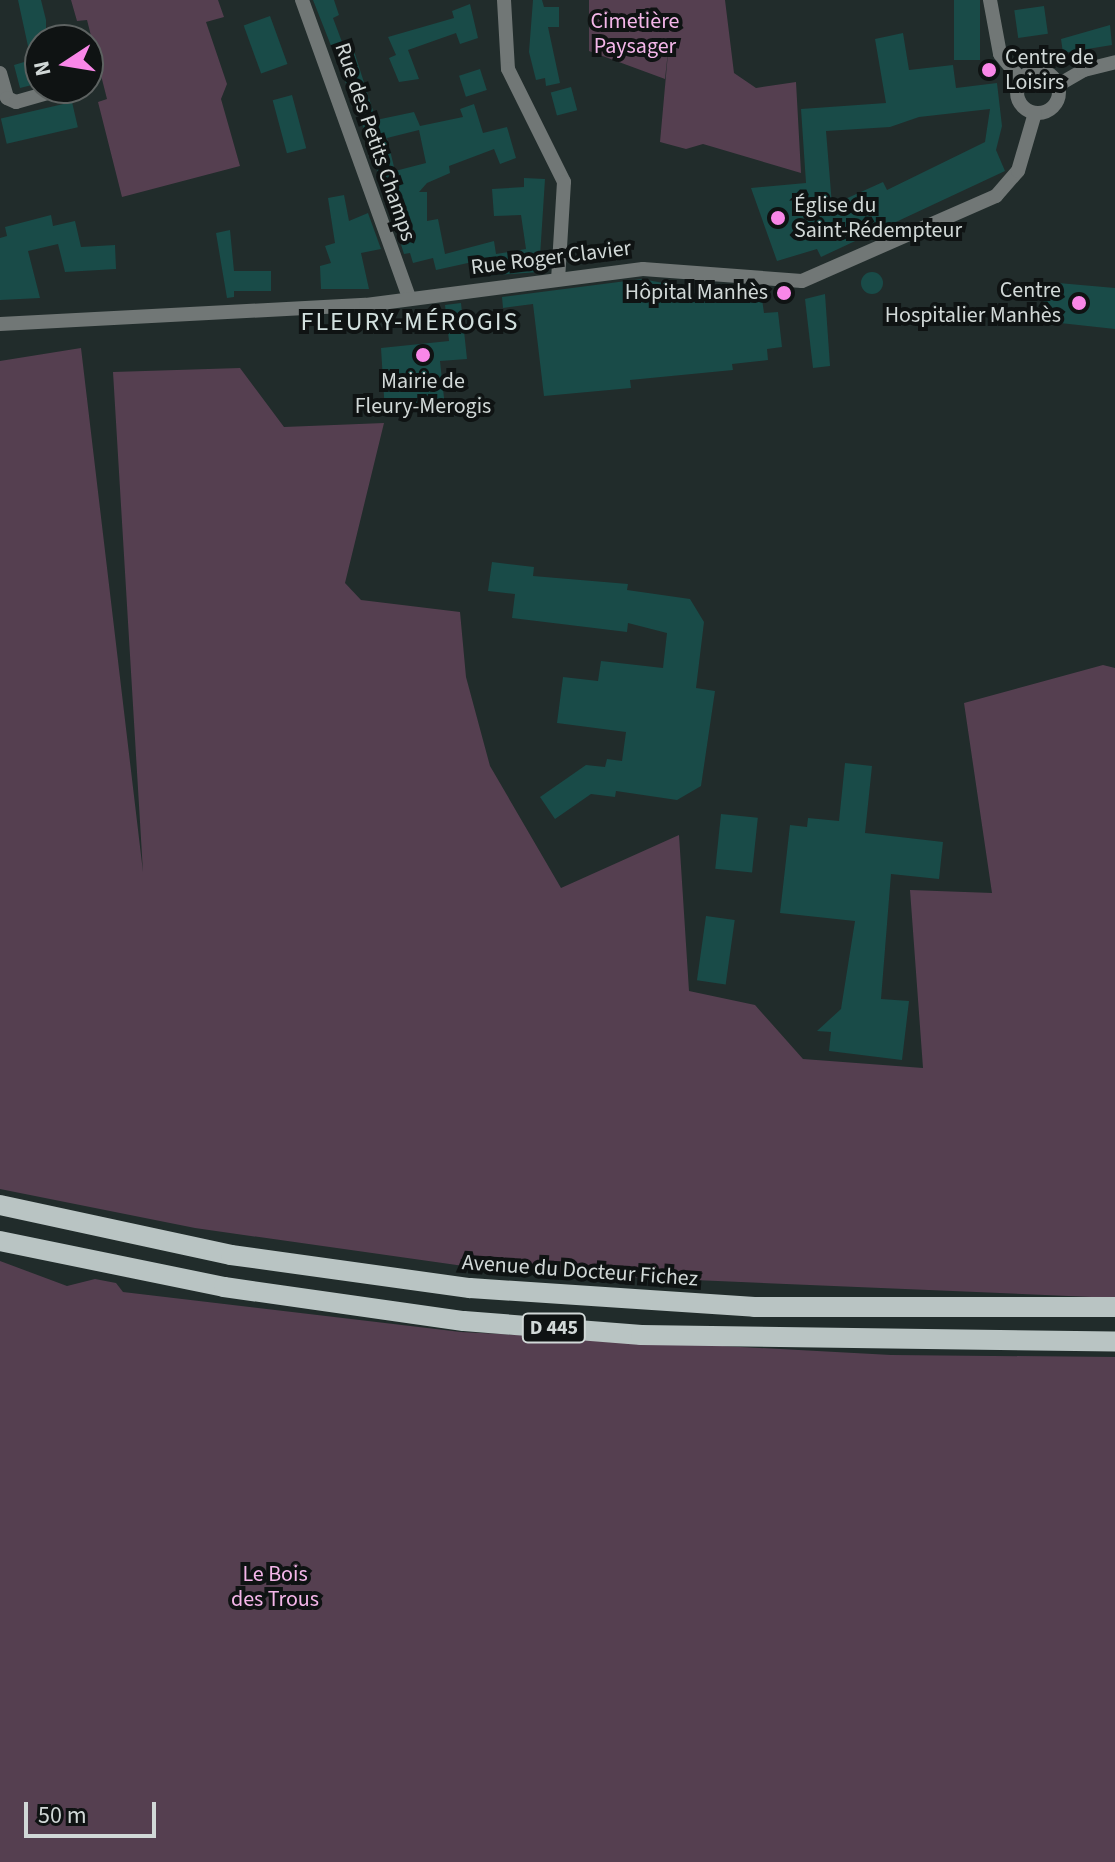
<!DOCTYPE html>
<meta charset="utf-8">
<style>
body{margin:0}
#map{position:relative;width:1115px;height:1862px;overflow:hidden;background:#212c2b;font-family:"Source Sans 3",sans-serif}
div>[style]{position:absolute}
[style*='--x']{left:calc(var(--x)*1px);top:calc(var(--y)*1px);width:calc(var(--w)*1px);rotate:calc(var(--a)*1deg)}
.green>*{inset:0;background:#553f50}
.building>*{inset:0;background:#194b48;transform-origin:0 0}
.round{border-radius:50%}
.street>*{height:14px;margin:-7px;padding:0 7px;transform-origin:7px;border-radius:7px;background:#717776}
.street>.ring{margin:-7px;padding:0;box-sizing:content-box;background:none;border:14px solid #717776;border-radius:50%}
.primary>*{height:20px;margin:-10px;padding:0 10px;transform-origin:10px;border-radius:10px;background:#b9c4c3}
.dots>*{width:22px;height:22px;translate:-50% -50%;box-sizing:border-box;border:4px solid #0f1313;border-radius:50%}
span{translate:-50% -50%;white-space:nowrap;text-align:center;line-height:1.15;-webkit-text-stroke:8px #0f1313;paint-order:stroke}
.shield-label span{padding:2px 6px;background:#0f1313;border:2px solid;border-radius:6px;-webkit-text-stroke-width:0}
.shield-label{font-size:20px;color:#d1d8d7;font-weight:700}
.park-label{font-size:22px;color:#f4b6e9}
.poi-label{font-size:22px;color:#d1d8d7}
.left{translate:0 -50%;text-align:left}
.right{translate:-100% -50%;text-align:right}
.street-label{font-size:22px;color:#d1d8d7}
.quarter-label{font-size:26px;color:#d2e0de;letter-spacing:2px}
.north{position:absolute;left:24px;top:24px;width:80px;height:80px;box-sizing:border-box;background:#0f1313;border:2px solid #5d6261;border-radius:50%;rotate:258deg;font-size:22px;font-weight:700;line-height:32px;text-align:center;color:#d1d8d7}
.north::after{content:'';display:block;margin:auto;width:28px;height:36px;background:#f987e8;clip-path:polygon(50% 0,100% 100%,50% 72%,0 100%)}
.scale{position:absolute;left:24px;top:1802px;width:132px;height:36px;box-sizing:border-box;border:4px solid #d1d8d7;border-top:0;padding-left:10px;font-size:24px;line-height:28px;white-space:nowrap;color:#d1d8d7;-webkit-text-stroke:6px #0f1313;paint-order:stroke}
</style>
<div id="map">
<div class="green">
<div style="clip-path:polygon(71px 0,218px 0,224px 17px,206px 22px,227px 84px,221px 99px,240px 166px,122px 197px,98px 102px,107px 99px,87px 20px,77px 21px)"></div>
<div style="clip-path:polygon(589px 0,725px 0,734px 73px,756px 88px,796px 82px,801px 173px,703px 144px,686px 149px,660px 142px,669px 42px,665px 79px,589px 51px)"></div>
<div style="clip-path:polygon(81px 348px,143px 872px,113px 372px,240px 368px,284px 427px,384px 423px,345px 583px,361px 600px,460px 612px,466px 677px,490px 766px,561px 888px,679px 835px,689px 991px,755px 1005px,803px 1059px,923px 1068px,910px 890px,992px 893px,964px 703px,1103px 665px,1115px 668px,1115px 1298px,506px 1272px,195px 1228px,0 1189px,0 361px)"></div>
<div style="clip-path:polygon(0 1261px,67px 1286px,95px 1279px,116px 1283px,123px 1292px,461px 1332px,891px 1355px,1115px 1357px,1115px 1862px,0 1862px)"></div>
</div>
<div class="building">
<div style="clip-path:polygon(18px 0,41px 0,46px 20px,46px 30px,40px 31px,40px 83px,20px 88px,14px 65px,31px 60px)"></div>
<div style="clip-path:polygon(evenodd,313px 0,334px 0,339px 15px,333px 18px,345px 50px,353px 48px,376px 120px,414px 112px,420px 126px,463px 117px,460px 109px,474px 104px,483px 133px,507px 127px,516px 158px,500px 164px,494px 149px,449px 166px,450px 173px,427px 183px,419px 192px,427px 192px,427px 221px,438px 219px,445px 254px,494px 241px,496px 254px,526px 249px,521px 215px,494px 216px,492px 189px,524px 187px,524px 178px,545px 179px,539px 272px,484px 276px,482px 261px,477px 261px,436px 270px,433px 258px,413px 263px,410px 253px,404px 254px,365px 132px,313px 0,419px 130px,426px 163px,395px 171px,387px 138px,419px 130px)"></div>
<div style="clip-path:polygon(533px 0,542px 0,544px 7px,559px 7px,559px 27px,548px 27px,560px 83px,546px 86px,545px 78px,536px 80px,529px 52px)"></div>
<div style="left:954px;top:0;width:26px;height:60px"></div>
<div style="clip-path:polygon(470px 4px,478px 38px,460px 44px,456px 33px,408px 50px,419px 79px,399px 82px,389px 58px,396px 55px,388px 37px,454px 18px,452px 11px)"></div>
<div style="left:1044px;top:6px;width:28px;height:30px;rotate:82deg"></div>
<div style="left:270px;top:16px;width:51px;height:28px;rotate:70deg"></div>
<div style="clip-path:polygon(1110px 25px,1112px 45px,1063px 53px,1061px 39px)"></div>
<div style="clip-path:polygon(evenodd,903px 33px,909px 70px,953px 65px,956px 88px,997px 83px,1002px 126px,996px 150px,1005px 171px,821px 257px,817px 249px,777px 261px,751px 188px,806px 183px,801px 109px,886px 103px,875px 39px,903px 33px,990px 109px,985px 142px,887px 190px,883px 182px,832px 205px,826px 131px,890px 127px,919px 117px,990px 109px)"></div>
<div style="left:480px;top:69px;width:22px;height:22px;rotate:72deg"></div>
<div style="left:571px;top:87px;width:24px;height:21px;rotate:75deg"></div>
<div style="left:292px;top:95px;width:55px;height:20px;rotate:75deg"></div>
<div style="left:72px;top:102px;width:26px;height:73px;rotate:77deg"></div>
<div style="clip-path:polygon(344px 195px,349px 221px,368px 213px,381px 249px,361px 253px,369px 289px,321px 289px,320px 266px,331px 263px,325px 246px,335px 243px,328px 198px)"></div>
<div style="clip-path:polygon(51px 215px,53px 226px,75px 221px,81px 247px,115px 245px,116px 269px,65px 272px,58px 244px,28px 251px,40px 298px,0 300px,0 238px,7px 236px,5px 227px)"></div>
<div style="clip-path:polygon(230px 230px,234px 271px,271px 271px,271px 291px,234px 291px,234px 297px,227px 298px,216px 233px)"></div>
<div class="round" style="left:861px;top:272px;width:22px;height:22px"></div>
<div style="clip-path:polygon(642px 279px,679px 286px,678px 297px,720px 294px,762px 299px,764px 313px,778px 312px,782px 347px,767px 349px,768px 360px,732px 364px,733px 370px,630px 380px,631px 388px,544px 396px,533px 304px,503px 308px,502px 297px)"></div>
<div style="clip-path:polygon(1047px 282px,1115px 288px,1115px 329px,1060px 323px,1061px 319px,1041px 315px)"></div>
<div style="clip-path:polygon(825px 294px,830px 366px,813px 368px,805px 299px)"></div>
<div style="clip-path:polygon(461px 303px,467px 359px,440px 361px,445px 407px,385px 413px,381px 348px,449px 341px,445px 305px)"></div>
<div style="clip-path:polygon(492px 562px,534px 567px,533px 576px,628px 584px,627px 590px,690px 599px,704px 622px,696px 688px,715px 691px,701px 786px,677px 800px,616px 791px,615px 797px,591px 794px,555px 819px,540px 797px,586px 765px,605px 767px,607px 759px,622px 761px,626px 732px,557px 723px,563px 677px,598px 681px,601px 661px,663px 668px,667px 633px,628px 623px,627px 632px,512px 618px,515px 594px,488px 591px)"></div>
<div style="clip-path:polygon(845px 763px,872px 766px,865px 833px,943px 842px,939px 879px,891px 874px,881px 999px,909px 1001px,902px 1060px,829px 1051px,831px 1032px,817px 1031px,841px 1009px,855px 921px,780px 913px,790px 825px,807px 827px,808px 818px,839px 821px)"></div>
<div style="left:721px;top:814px;width:37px;height:55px;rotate:6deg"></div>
<div style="left:706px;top:916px;width:29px;height:65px;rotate:8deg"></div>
</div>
<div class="street">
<div style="--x:302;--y:0;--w:317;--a:70.2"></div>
<div style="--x:504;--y:0;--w:69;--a:86.7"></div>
<div style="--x:508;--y:69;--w:126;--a:63.6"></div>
<div style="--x:564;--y:182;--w:97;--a:93.5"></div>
<div style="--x:990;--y:0;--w:55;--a:79.5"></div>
<div style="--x:1000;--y:54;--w:33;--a:51"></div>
<div class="ring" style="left:1017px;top:71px;width:28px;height:28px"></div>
<div style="--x:0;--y:73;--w:26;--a:74"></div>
<div style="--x:7;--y:98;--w:10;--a:24"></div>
<div style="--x:16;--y:102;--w:51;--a:-15.9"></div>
<div style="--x:1058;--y:85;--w:30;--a:-30"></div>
<div style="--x:1084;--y:70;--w:32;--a:-14"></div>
<div style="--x:0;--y:324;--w:366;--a:-3"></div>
<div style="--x:366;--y:305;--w:279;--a:-7.4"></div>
<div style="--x:643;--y:269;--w:159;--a:4.3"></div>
<div style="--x:802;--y:281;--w:212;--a:-23.7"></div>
<div style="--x:996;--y:196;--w:33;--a:-49"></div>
<div style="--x:1018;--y:171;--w:60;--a:-73.7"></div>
</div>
<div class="primary">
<div style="--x:0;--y:1205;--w:236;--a:12.2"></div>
<div style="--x:231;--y:1255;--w:241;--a:7.9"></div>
<div style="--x:470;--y:1288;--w:285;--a:3.8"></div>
<div style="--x:754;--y:1307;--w:361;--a:0"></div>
<div style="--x:0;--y:1241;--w:229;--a:11.6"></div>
<div style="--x:224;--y:1287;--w:242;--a:8.1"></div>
<div style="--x:464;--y:1321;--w:178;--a:4.5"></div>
<div style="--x:641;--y:1335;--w:474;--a:0.8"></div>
</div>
<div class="dots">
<div style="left:989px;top:70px;background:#f987e8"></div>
<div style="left:778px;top:218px;background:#f987e8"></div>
<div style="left:784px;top:293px;background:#f987e8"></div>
<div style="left:1079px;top:303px;background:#f987e8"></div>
<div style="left:423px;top:355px;background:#f987e8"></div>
</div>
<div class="shield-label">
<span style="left:554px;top:1328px">D 445</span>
</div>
<div class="park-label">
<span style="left:635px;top:34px">Cimetière<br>Paysager</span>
<span style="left:275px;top:1587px">Le Bois<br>des Trous</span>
</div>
<div class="poi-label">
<span class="left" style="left:1005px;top:70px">Centre de<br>Loisirs</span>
<span class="left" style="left:794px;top:218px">Église du<br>Saint-Rédempteur</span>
<span class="right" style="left:1061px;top:303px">Centre<br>Hospitalier Manhès</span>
<span class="right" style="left:768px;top:293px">Hôpital Manhès</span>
<span style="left:423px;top:394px">Mairie de<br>Fleury-Merogis</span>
</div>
<div class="street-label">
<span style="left:375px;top:142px;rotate:71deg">Rue des Petits Champs</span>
<span style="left:551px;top:258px;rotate:-7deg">Rue Roger Clavier</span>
<span style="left:580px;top:1271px;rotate:4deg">Avenue du Docteur Fichez</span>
</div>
<div class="quarter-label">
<span style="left:410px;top:322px">FLEURY-MÉROGIS</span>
</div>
<div class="north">N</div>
<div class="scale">50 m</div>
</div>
